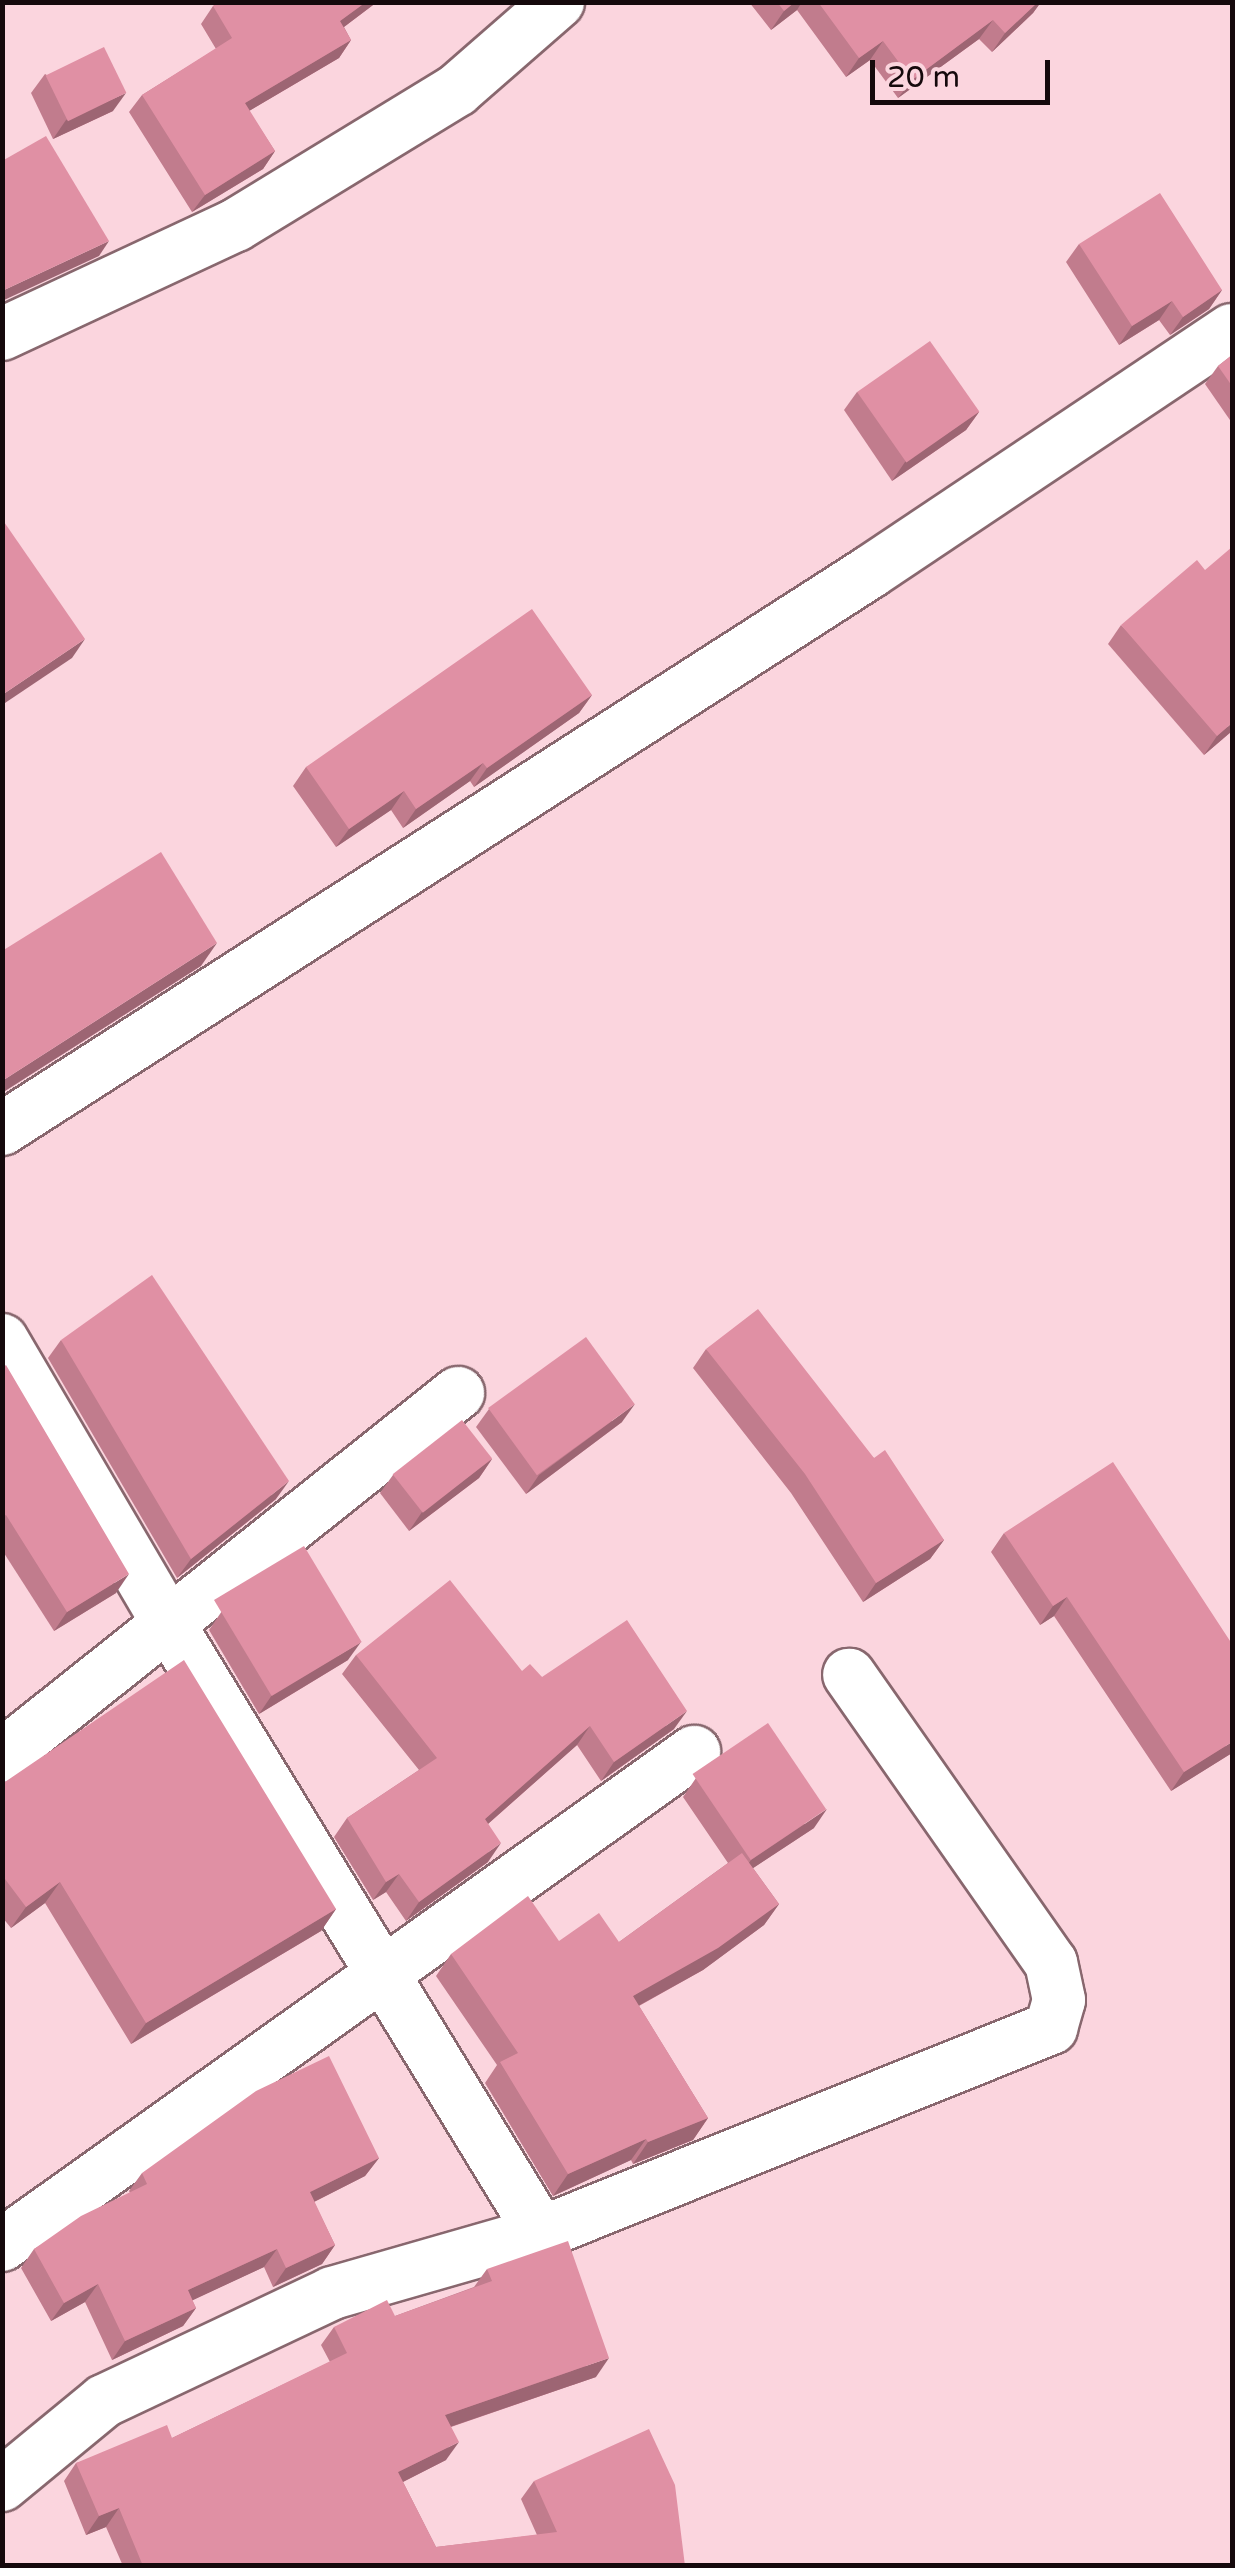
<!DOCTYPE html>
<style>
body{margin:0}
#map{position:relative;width:1235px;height:2568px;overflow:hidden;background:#fbd5de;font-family:"Varela Round",sans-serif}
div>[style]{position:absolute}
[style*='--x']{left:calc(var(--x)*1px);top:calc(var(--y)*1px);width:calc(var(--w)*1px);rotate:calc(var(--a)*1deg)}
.roads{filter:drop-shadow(2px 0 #88676e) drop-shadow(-2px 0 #88676e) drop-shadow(0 2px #88676e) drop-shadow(0 -2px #88676e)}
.street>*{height:52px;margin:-26px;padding:0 26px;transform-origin:26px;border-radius:26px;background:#fff}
.wall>*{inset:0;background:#c17c8d}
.shaded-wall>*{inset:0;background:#9d6573}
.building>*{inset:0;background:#e090a4;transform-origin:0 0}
span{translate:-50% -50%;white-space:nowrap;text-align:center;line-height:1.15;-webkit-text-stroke:10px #fbd5de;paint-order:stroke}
.frame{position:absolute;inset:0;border:5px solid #15090c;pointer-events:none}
.scale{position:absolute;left:870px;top:60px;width:180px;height:45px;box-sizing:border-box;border:5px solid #15090c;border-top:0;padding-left:12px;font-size:30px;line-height:35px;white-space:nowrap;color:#15090c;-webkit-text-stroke:8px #fbd5de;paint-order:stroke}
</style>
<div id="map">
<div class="roads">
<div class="street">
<div style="--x:2;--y:334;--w:258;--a:-25"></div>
<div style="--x:236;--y:225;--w:259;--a:-31.4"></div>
<div style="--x:457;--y:90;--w:134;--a:-41.1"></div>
<div style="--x:2;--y:1129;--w:1031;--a:-32.69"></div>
<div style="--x:870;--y:572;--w:435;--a:-33.8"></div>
<div style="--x:2;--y:1340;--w:332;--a:59.6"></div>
<div style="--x:170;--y:1626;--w:711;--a:58.57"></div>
<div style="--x:2;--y:1756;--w:583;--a:-38.52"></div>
<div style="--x:2;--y:2245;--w:850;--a:-35.47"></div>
<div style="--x:2;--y:2485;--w:132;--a:-39.5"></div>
<div style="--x:104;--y:2401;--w:252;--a:-25.3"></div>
<div style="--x:332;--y:2293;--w:217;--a:-16"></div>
<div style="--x:541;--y:2233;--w:550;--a:-21.9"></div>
<div style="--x:1051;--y:2028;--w:29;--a:-74"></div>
<div style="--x:1059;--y:2000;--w:38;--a:-102"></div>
<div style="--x:1051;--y:1963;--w:352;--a:-125"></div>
</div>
</div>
<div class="wall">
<div style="clip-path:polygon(220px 2px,377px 2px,344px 27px,351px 40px,339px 58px,249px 111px,275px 151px,263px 169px,192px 212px,129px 112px,142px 95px,216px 49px,201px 24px,213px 6px)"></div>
<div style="clip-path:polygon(749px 2px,1041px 2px,1033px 13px,992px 52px,979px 39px,898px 98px,870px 60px,846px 77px,797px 10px,771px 30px)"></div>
<div style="clip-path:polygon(45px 74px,113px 111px,53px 139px,31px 93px)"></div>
<div style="clip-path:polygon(1079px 244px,1222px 290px,1209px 309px,1170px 335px,1159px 320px,1119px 345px,1066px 262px)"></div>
<div style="clip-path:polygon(1232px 355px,1232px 423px,1205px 384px,1218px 366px)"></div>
<div style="clip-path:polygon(857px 392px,979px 412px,966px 430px,892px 481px,844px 410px)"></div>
<div style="clip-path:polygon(1121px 625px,1232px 731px,1204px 755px,1108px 644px)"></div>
<div style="clip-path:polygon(592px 695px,579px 713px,474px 787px,470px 781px,403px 828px,391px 810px,336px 847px,293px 786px,306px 767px)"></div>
<div style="clip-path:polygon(61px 1340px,276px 1499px,177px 1578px,48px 1358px)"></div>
<div style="clip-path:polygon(706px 1349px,874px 1458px,944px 1540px,930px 1559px,863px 1602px,791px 1493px,693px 1368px)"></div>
<div style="clip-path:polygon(2px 1368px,116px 1593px,54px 1631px,2px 1550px)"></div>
<div style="clip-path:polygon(489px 1409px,622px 1422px,526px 1494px,476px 1427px)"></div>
<div style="clip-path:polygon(492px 1459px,479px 1478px,409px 1531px,380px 1493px,393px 1475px)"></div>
<div style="clip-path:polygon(1004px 1533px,1232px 1753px,1171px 1791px,1054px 1616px,1040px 1625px,991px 1552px)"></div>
<div style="clip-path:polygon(222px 1611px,348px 1660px,259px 1714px,209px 1630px)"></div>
<div style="clip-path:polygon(356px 1655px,522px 1671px,542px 1677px,674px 1729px,601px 1781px,577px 1745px,488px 1824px,488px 1862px,406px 1921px,386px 1892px,373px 1900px,334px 1837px,347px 1818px,419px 1770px,342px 1674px)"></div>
<div style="clip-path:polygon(696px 1778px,814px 1828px,753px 1868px,779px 1904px,764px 1925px,703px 1970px,639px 2006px,708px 2118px,693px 2140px,633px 2164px,631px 2160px,553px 2196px,485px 2083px,497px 2065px,436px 1976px,451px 1954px,559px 1941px,619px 1942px,728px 1863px,683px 1797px)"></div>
<div style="clip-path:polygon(2px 1784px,336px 1909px,321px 1931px,131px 2044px,45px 1903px,11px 1928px,2px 1917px)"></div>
<div style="clip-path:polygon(379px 2158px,365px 2176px,314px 2202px,335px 2245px,322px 2264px,273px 2287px,264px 2267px,192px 2300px,196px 2308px,183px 2326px,112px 2360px,85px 2302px,51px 2321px,21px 2268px,34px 2249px,130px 2193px,129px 2191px,142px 2173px)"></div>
<div style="clip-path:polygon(487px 2269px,596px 2377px,451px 2427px,446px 2460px,403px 2482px,436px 2547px,537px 2535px,521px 2499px,534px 2481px,685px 2566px,123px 2566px,106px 2527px,86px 2535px,64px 2481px,76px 2463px,172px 2438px,330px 2362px,321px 2345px,334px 2327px,395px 2316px,474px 2287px)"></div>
</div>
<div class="shaded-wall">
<div style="clip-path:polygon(366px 2px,377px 2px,328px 39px,340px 21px)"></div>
<div style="clip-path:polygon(795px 2px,802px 2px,797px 10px,771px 30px,784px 11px)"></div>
<div style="clip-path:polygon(1038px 2px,1041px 2px,1033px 13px,992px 52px,1005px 33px)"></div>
<div style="clip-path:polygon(993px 20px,979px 39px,898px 98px,912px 80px)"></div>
<div style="clip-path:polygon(351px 40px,339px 58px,232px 121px,245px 103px)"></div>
<div style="clip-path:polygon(883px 41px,870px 60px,846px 77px,859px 58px)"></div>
<div style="clip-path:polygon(126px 93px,113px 111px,53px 139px,66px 120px)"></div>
<div style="clip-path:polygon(275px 151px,263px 169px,192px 212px,205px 195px)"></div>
<div style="clip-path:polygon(109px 241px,99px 256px,2px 301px,2px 291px)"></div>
<div style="clip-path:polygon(1222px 290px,1209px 309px,1170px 335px,1183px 317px)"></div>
<div style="clip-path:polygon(1172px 301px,1159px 320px,1119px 345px,1132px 326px)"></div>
<div style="clip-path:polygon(979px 412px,966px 430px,892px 481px,905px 462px)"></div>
<div style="clip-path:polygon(85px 639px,72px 658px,2px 705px,2px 695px)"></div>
<div style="clip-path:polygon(592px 695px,579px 713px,474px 787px,487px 768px)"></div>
<div style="clip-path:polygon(1232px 723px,1232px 731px,1204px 755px,1217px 736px)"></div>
<div style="clip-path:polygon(483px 763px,470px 781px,403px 828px,416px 809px)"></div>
<div style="clip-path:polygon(404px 791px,391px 810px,336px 847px,349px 829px)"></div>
<div style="clip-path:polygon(217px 943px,201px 966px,2px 1093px,2px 1081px)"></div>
<div style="clip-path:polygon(635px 1404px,622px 1422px,526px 1494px,539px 1475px)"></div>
<div style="clip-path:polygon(492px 1459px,479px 1478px,409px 1531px,422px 1512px)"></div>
<div style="clip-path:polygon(289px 1481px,276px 1499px,177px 1578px,191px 1559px)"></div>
<div style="clip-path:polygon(944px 1540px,930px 1559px,863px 1602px,876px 1583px)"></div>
<div style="clip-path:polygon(129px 1574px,116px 1593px,54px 1631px,67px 1612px)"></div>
<div style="clip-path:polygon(1067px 1597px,1054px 1616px,1040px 1625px,1053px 1606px)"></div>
<div style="clip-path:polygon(361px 1642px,348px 1660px,259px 1714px,272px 1695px)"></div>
<div style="clip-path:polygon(687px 1711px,674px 1729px,601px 1781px,614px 1762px)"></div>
<div style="clip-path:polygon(590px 1726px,577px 1745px,472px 1838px,485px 1819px)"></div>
<div style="clip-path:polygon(1232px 1742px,1232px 1753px,1171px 1791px,1184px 1772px)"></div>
<div style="clip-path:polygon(827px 1809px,814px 1828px,738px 1878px,751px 1860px)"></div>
<div style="clip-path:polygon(501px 1843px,488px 1862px,406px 1921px,419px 1902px)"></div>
<div style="clip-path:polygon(399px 1874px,386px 1892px,373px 1900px,386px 1882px)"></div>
<div style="clip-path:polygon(60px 1882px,45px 1903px,11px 1928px,26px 1907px)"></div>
<div style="clip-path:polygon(779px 1904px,764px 1925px,703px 1970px,618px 2017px,633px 1996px)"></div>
<div style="clip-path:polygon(336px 1909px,321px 1931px,131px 2044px,146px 2023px)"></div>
<div style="clip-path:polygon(708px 2118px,693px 2140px,633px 2164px,648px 2142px)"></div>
<div style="clip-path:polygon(646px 2139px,631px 2160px,553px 2196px,568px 2174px)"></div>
<div style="clip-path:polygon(379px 2158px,365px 2176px,296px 2211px,310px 2192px)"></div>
<div style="clip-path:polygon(335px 2245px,322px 2264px,273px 2287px,286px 2268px)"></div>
<div style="clip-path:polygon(277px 2249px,264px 2267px,174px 2309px,188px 2290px)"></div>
<div style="clip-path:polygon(98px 2284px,85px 2302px,51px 2321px,64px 2303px)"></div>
<div style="clip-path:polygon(196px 2308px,183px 2326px,112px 2360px,125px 2341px)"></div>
<div style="clip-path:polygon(609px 2358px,596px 2377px,432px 2433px,445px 2415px)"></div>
<div style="clip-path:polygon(459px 2442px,446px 2460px,385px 2491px,398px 2472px)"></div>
<div style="clip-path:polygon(119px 2508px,106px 2527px,86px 2535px,99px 2516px)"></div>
</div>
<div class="building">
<div style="clip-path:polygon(220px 2px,366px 2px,340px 21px,351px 40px,245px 103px,275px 151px,205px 195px,142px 95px,232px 38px,213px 6px)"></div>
<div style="clip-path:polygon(777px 2px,795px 2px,784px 11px)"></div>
<div style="clip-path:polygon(818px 2px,1038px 2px,1005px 33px,993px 20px,912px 80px,883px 41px,859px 58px)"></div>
<div style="left:104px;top:47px;width:51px;height:65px;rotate:64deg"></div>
<div style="clip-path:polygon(46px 136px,109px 241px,2px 291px,2px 161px)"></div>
<div style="clip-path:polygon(1160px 193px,1222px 290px,1183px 317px,1172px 301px,1132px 326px,1079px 244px)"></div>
<div style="left:930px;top:341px;width:86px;height:89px;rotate:55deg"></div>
<div style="clip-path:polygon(1232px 355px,1232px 386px,1218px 366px)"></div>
<div style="clip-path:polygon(2px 519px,85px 639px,2px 695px)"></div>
<div style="clip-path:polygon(1232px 547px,1232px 723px,1217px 736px,1121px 625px,1197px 560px,1205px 570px)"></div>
<div style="clip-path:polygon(532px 609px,592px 695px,487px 768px,483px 763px,416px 809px,404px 791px,349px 829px,306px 767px)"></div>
<div style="clip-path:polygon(161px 852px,217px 943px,2px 1081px,2px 951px)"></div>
<div style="clip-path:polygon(152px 1275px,289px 1481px,191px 1559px,61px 1340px)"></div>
<div style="clip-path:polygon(758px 1309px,874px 1458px,885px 1450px,944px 1540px,876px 1583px,805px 1474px,706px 1349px)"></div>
<div style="left:586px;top:1337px;width:83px;height:121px;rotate:54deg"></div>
<div style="clip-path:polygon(6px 1365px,129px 1574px,67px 1612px,6px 1515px,2px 1517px,2px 1368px)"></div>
<div style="left:462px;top:1420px;width:49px;height:88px;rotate:52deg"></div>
<div style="clip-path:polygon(1113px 1462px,1232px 1644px,1232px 1742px,1184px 1772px,1067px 1597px,1053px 1606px,1004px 1533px)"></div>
<div style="left:304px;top:1546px;width:112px;height:105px;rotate:59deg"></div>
<div style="clip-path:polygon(450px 1580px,522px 1671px,530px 1664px,542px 1677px,627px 1620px,687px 1711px,614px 1762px,590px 1726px,485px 1819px,501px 1843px,419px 1902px,399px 1874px,386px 1882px,347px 1818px,437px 1758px,356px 1655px)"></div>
<div style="clip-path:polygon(184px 1660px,336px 1909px,146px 2023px,60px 1882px,26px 1907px,2px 1875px,2px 1784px)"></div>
<div style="left:768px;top:1723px;width:104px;height:91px;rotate:56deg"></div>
<div style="clip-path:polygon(742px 1853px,779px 1904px,718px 1948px,633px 1996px,708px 2118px,648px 2142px,646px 2139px,568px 2174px,500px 2062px,518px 2053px,451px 1954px,528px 1896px,559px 1941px,599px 1913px,619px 1942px)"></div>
<div style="clip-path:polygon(329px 2056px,379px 2158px,310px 2192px,335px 2245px,286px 2268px,277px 2249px,188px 2290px,196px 2308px,125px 2341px,98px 2284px,64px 2303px,34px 2249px,81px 2216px,147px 2184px,142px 2173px,256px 2091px)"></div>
<div style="clip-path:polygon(568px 2241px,609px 2358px,445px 2415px,459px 2442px,398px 2472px,436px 2547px,557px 2532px,534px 2481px,649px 2429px,675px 2485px,685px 2566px,143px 2566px,119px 2508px,99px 2516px,76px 2463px,167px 2425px,172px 2438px,347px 2353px,334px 2327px,387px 2300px,395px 2316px,492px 2281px,487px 2269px)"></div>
</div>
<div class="frame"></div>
<div class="scale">20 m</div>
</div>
